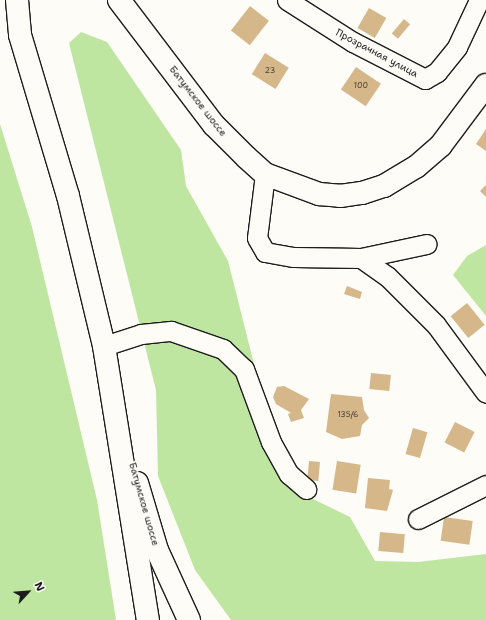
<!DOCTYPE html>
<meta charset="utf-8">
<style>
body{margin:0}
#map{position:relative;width:486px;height:620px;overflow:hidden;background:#fdfcf7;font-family:"Shantell Sans",sans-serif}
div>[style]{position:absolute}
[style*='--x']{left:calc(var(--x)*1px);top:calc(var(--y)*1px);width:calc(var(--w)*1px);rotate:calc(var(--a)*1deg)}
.green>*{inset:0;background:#bfe6a1}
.building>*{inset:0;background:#d5b789;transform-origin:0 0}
.roads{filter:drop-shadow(1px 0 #1c1c1c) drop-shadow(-1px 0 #1c1c1c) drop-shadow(0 1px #1c1c1c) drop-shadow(0 -1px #1c1c1c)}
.minor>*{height:19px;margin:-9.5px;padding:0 9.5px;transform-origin:9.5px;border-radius:9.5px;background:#fdfcf7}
.highway>*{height:22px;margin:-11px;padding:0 11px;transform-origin:11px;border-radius:11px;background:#fdfcf7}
span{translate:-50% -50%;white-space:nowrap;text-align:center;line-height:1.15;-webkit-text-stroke:3.5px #fdfcf7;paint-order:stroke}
.number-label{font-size:8px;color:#4a4337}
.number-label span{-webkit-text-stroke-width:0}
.street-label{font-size:10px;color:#1c1c1c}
.north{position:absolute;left:8px;top:572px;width:40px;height:40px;-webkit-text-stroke:3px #fdfcf7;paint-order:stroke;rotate:64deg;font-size:11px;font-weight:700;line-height:16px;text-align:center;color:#1c1c1c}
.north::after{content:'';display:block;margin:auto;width:14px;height:18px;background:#1c1c1c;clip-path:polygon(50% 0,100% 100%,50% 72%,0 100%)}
</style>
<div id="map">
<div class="green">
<div style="clip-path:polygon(81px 32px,107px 42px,181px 150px,186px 186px,228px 261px,282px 475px,313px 499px,350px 517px,375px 561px,418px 562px,486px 554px,486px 620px,231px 620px,195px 570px,158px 476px,156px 390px,69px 43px)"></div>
<div style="clip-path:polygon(0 124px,32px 227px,97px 500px,116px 620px,0 620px)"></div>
<div style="clip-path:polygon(486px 245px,486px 316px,453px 275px,467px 256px)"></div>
</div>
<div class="building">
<div style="left:250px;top:6px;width:24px;height:31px;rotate:38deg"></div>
<div style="left:369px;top:8px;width:20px;height:23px;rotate:30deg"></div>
<div style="left:404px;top:19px;width:8px;height:19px;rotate:40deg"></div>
<div style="left:265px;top:53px;width:28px;height:25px;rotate:32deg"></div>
<div style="left:356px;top:67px;width:30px;height:27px;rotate:34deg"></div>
<div style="clip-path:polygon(486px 129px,486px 151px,476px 144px)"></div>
<div style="clip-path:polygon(486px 185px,486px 197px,480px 191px)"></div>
<div style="clip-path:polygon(347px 286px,362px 292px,360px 299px,344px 294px)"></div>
<div style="left:467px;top:303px;width:28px;height:21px;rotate:51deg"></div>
<div style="left:371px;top:373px;width:20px;height:16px;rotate:6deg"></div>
<div style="clip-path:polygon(284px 386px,309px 399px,301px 410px,304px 418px,291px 422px,288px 414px,291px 413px,276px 404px,273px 397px,277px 387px)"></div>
<div style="clip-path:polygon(331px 394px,362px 397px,364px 410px,369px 418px,362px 425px,360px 436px,342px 439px,326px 432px)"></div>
<div style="left:455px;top:422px;width:22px;height:23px;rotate:27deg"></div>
<div style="left:413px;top:428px;width:15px;height:27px;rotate:16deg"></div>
<div style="left:309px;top:461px;width:11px;height:19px;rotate:5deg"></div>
<div style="left:337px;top:461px;width:24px;height:29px;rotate:9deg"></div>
<div style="clip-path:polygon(368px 478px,390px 480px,389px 489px,393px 490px,387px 511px,365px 508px)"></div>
<div style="left:444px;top:517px;width:29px;height:24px;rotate:8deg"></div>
<div style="left:380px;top:532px;width:25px;height:19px;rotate:5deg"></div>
</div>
<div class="roads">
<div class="minor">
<div style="--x:287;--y:0;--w:78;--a:32.5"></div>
<div style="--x:353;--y:42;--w:81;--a:27.2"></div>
<div style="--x:425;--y:79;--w:14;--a:-30"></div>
<div style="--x:437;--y:72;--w:32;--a:-51"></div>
<div style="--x:457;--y:47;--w:52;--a:-64.9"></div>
<div style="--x:265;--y:174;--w:64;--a:97.1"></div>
<div style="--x:257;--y:238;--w:16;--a:60"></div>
<div style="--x:265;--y:252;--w:29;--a:10"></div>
<div style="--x:294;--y:257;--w:67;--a:0.9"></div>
<div style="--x:361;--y:258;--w:32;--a:35"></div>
<div style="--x:387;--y:276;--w:69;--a:45"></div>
<div style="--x:436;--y:325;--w:84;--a:53.7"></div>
<div style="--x:361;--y:258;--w:67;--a:-12"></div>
<div style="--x:104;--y:346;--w:39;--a:-18"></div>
<div style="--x:141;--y:334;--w:30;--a:-6"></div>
<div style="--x:171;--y:331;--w:55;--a:19.1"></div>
<div style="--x:223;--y:349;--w:29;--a:44"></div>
<div style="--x:244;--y:369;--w:78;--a:69.7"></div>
<div style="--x:271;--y:442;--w:37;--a:61"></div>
<div style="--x:289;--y:474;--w:23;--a:41"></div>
<div style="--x:418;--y:519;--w:76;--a:-26.6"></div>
</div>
<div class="highway">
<div style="--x:17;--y:0;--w:35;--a:85"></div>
<div style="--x:20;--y:35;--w:168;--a:73.4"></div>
<div style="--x:68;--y:196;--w:154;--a:76.5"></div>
<div style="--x:104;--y:346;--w:278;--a:80.9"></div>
<div style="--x:119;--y:0;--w:157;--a:52.8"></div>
<div style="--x:214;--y:125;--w:45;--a:45"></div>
<div style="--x:246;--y:157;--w:25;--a:42"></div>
<div style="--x:265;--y:174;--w:58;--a:20.3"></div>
<div style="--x:319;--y:194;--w:21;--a:5"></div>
<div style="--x:340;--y:196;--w:22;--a:-8"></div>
<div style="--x:362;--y:193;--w:23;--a:-18"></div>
<div style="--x:384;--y:186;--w:37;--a:-31"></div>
<div style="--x:416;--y:167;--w:33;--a:-41"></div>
<div style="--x:441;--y:145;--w:75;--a:-53.1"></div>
<div style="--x:137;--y:483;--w:70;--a:73.4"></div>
<div style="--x:157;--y:550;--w:77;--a:65.4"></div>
</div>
</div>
<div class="number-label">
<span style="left:270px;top:71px">23</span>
<span style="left:361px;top:86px">100</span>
<span style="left:348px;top:415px">135/6</span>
</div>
<div class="street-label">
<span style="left:377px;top:53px;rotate:28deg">Прозрачная улица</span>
<span style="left:198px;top:101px;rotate:52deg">Батумское шоссе</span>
<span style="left:144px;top:504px;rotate:74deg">Батумское шоссе</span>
</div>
<div class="north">N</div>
</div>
